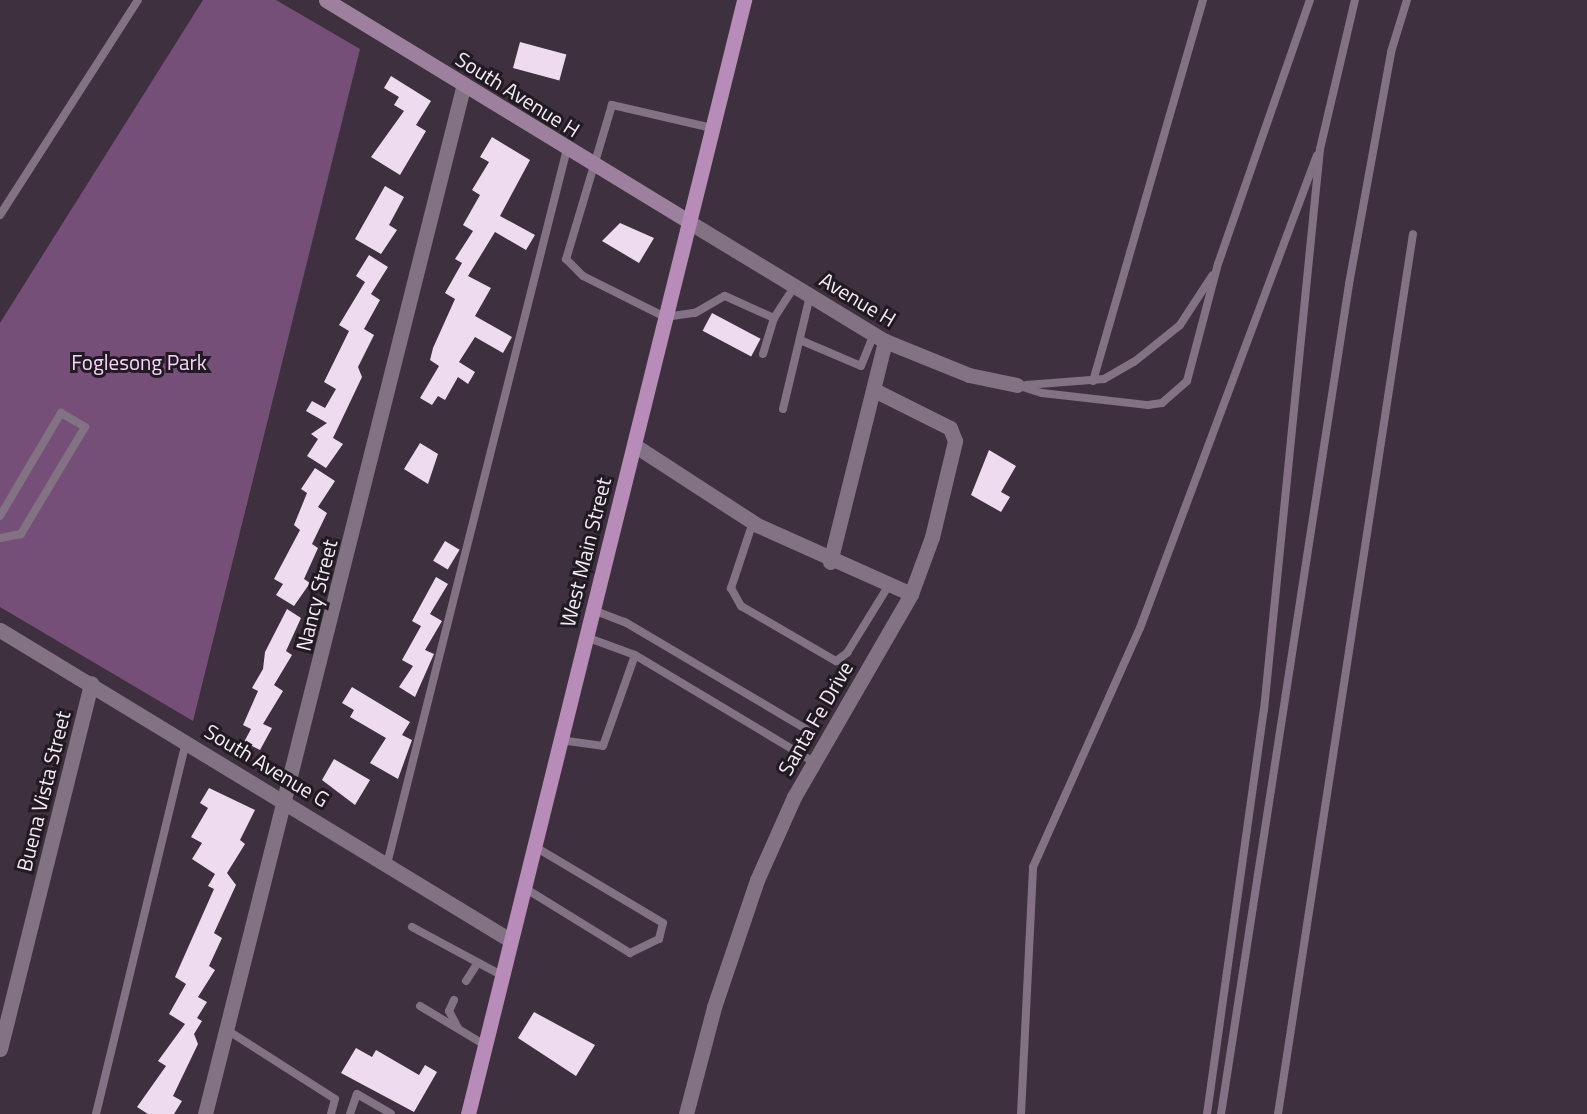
<!DOCTYPE html>
<style>
body{margin:0}
#map{position:relative;width:1587px;height:1114px;overflow:hidden;background:#3f303f;font-family:"Titillium Web",sans-serif}
div>[style]{position:absolute}
[style*='--x']{left:calc(var(--x)*1px);top:calc(var(--y)*1px);width:calc(var(--w)*1px);rotate:calc(var(--a)*1deg)}
.green>*{inset:0;background:#754f77}
.building>*{inset:0;background:#efdbef;transform-origin:0 0}
.lane>*{height:8px;margin:-4px;padding:0 4px;transform-origin:4px;border-radius:4px;background:#837283}
.street>*{height:15px;margin:-7.5px;padding:0 7.5px;transform-origin:7.5px;border-radius:7.5px;background:#837283}
.secondary>*{height:15px;margin:-7.5px;padding:0 7.5px;transform-origin:7.5px;border-radius:7.5px;background:#9d7f9e}
.primary>*{height:15px;margin:-7.5px;padding:0 7.5px;transform-origin:7.5px;border-radius:7.5px;background:#b78cb9}
span{translate:-50% -50%;white-space:nowrap;text-align:center;line-height:1.15;-webkit-text-stroke:6px #211a22;paint-order:stroke}
.street-label{font-size:21px;color:#f4ebf5}
.park-label{font-size:21px;color:#f6d4f7}
</style>
<div id="map">
<div class="green">
<div style="clip-path:polygon(203px 0,276px 0,360px 49px,193px 721px,0 607px,0 323px)"></div>
</div>
<div class="building">
<div style="left:520px;top:42px;width:48px;height:27px;rotate:15deg"></div>
<div style="clip-path:polygon(391px 76px,431px 101px,416px 125px,426px 131px,400px 175px,371px 157px,404px 111px,394px 105px,399px 97px,384px 88px)"></div>
<div style="clip-path:polygon(492px 137px,530px 160px,500px 216px,535px 235px,526px 250px,495px 232px,468px 276px,491px 288px,475px 316px,512px 337px,503px 353px,475px 337px,459px 362px,475px 372px,468px 384px,458px 377px,445px 400px,438px 396px,432px 405px,420px 398px,439px 366px,430px 360px,433px 348px,455px 299px,445px 293px,462px 263px,455px 259px,473px 231px,463px 225px,480px 195px,472px 190px,489px 162px,480px 157px)"></div>
<div style="clip-path:polygon(385px 186px,404px 197px,389px 225px,397px 230px,381px 254px,355px 239px)"></div>
<div style="clip-path:polygon(620px 223px,654px 238px,639px 263px,602px 241px)"></div>
<div style="clip-path:polygon(369px 255px,388px 267px,371px 294px,380px 300px,364px 329px,374px 335px,358px 367px,362px 377px,333px 438px,343px 444px,326px 468px,307px 456px,318px 439px,311px 434px,327px 423px,306px 411px,312px 401px,325px 408px,336px 389px,324px 382px,349px 331px,339px 325px,365px 282px,356px 276px)"></div>
<div style="left:712px;top:313px;width:55px;height:20px;rotate:28deg"></div>
<div style="clip-path:polygon(420px 443px,438px 454px,428px 484px,404px 469px)"></div>
<div style="clip-path:polygon(989px 450px,1016px 466px,1001px 492px,1010px 497px,1001px 512px,971px 495px)"></div>
<div style="clip-path:polygon(315px 468px,335px 481px,318px 507px,327px 513px,312px 544px,318px 548px,304px 579px,310px 583px,294px 606px,276px 595px,283px 584px,274px 579px,300px 530px,294px 525px,307px 493px,301px 489px)"></div>
<div style="left:445px;top:541px;width:17px;height:23px;rotate:31deg"></div>
<div style="clip-path:polygon(436px 577px,448px 584px,430px 614px,442px 621px,425px 650px,434px 654px,415px 697px,399px 687px,413px 666px,402px 660px,421px 626px,412px 621px)"></div>
<div style="clip-path:polygon(287px 609px,301px 618px,286px 651px,292px 655px,274px 685px,283px 691px,263px 724px,272px 728px,260px 750px,244px 742px,251px 729px,243px 725px,258px 691px,252px 688px,263px 669px,265px 652px)"></div>
<div style="clip-path:polygon(352px 687px,410px 722px,402px 735px,412px 740px,398px 779px,370px 763px,386px 738px,350px 717px,354px 710px,342px 703px)"></div>
<div style="clip-path:polygon(334px 759px,370px 780px,355px 805px,322px 780px)"></div>
<div style="clip-path:polygon(209px 788px,255px 810px,240px 840px,245px 844px,227px 873px,236px 885px,214px 933px,222px 938px,209px 966px,215px 970px,198px 997px,207px 1002px,197px 1018px,202px 1021px,194px 1034px,198px 1044px,173px 1096px,182px 1101px,174px 1114px,148px 1114px,137px 1107px,166px 1066px,158px 1061px,185px 1024px,169px 1014px,186px 984px,175px 977px,214px 889px,208px 886px,215px 874px,192px 859px,202px 843px,191px 837px,208px 808px,200px 803px)"></div>
<div style="clip-path:polygon(534px 1012px,595px 1045px,576px 1076px,518px 1038px)"></div>
<div style="clip-path:polygon(356px 1048px,372px 1057px,376px 1050px,419px 1075px,425px 1065px,437px 1072px,414px 1112px,341px 1073px)"></div>
</div>
<div class="lane">
<div style="--x:712;--y:128;--w:103;--a:-167"></div>
<div style="--x:612;--y:105;--w:161;--a:106.6"></div>
<div style="--x:566;--y:259;--w:24;--a:45"></div>
<div style="--x:583;--y:276;--w:92;--a:26.6"></div>
<div style="--x:665;--y:317;--w:30;--a:-8"></div>
<div style="--x:695;--y:313;--w:34;--a:-30"></div>
<div style="--x:725;--y:296;--w:54;--a:24.2"></div>
<div style="--x:0;--y:215;--w:255;--a:-57.3"></div>
<div style="--x:800;--y:340;--w:66;--a:23.1"></div>
<div style="--x:861;--y:366;--w:35;--a:-68"></div>
<div style="--x:763;--y:354;--w:38;--a:-73"></div>
<div style="--x:774;--y:318;--w:38;--a:-57"></div>
<div style="--x:1093;--y:381;--w:397;--a:-73.9"></div>
<div style="--x:1017;--y:385;--w:26;--a:18"></div>
<div style="--x:1042;--y:393;--w:107;--a:6.5"></div>
<div style="--x:1148;--y:405;--w:14;--a:-8"></div>
<div style="--x:1162;--y:403;--w:33;--a:-41"></div>
<div style="--x:1187;--y:381;--w:121;--a:-75.2"></div>
<div style="--x:1218;--y:264;--w:280;--a:-70.8"></div>
<div style="--x:1026;--y:385;--w:78;--a:-4.4"></div>
<div style="--x:1104;--y:379;--w:34;--a:-30"></div>
<div style="--x:1134;--y:362;--w:59;--a:-38.8"></div>
<div style="--x:1180;--y:325;--w:59;--a:-56.9"></div>
<div style="--x:783;--y:409;--w:116;--a:-76.6"></div>
<div style="--x:0;--y:516;--w:120;--a:-59.4"></div>
<div style="--x:61;--y:413;--w:28;--a:30"></div>
<div style="--x:85;--y:427;--w:125;--a:120.9"></div>
<div style="--x:21;--y:534;--w:21;--a:169"></div>
<div style="--x:753;--y:522;--w:70;--a:108.4"></div>
<div style="--x:731;--y:588;--w:21;--a:61"></div>
<div style="--x:741;--y:606;--w:110;--a:30.1"></div>
<div style="--x:836;--y:661;--w:14;--a:-36"></div>
<div style="--x:847;--y:653;--w:80;--a:-58.3"></div>
<div style="--x:593;--y:610;--w:34;--a:21"></div>
<div style="--x:625;--y:622;--w:210;--a:30.6"></div>
<div style="--x:586;--y:637;--w:52;--a:20.2"></div>
<div style="--x:635;--y:655;--w:209;--a:30.9"></div>
<div style="--x:560;--y:740;--w:43;--a:7.9"></div>
<div style="--x:603;--y:746;--w:96;--a:-70.6"></div>
<div style="--x:387;--y:864;--w:737;--a:-75.87"></div>
<div style="--x:523;--y:887;--w:126;--a:31.7"></div>
<div style="--x:630;--y:953;--w:32;--a:-26"></div>
<div style="--x:659;--y:939;--w:16;--a:-76"></div>
<div style="--x:663;--y:923;--w:150;--a:-149.2"></div>
<div style="--x:412;--y:927;--w:101;--a:28.3"></div>
<div style="--x:466;--y:981;--w:20;--a:-57"></div>
<div style="--x:454;--y:1000;--w:12;--a:114"></div>
<div style="--x:449;--y:1011;--w:19;--a:62"></div>
<div style="--x:420;--y:1006;--w:76;--a:31"></div>
<div style="--x:227;--y:1030;--w:128;--a:32.6"></div>
<div style="--x:335;--y:1099;--w:16;--a:105"></div>
<div style="--x:96;--y:1114;--w:382;--a:-76.4"></div>
<div style="--x:350;--y:1114;--w:21;--a:-71"></div>
<div style="--x:357;--y:1094;--w:39;--a:30"></div>
<div style="--x:1021;--y:1114;--w:247;--a:-87.2"></div>
<div style="--x:1033;--y:867;--w:262;--a:-65.9"></div>
<div style="--x:1140;--y:628;--w:505;--a:-69.48"></div>
<div style="--x:1207;--y:1114;--w:408;--a:-82"></div>
<div style="--x:1264;--y:710;--w:564;--a:-84.3"></div>
<div style="--x:1320;--y:149;--w:153;--a:-76.8"></div>
<div style="--x:1221;--y:1114;--w:840;--a:-81.23"></div>
<div style="--x:1349;--y:284;--w:236;--a:-79.7"></div>
<div style="--x:1391;--y:52;--w:54;--a:-72.9"></div>
<div style="--x:1278;--y:1114;--w:890;--a:-81.28"></div>
</div>
<div class="street">
<div style="--x:689;--y:222;--w:229;--a:31.3"></div>
<div style="--x:885;--y:341;--w:91;--a:22"></div>
<div style="--x:969;--y:375;--w:49;--a:11.8"></div>
<div style="--x:634;--y:445;--w:147;--a:33"></div>
<div style="--x:757;--y:525;--w:169;--a:24.1"></div>
<div style="--x:830;--y:562;--w:228;--a:-76"></div>
<div style="--x:0;--y:630;--w:597;--a:31.29"></div>
<div style="--x:0;--y:1049;--w:377;--a:-76"></div>
<div style="--x:205;--y:1114;--w:1062;--a:-75.89"></div>
<div style="--x:686;--y:1114;--w:111;--a:-75.3"></div>
<div style="--x:714;--y:1007;--w:134;--a:-71.3"></div>
<div style="--x:757;--y:880;--w:91;--a:-66"></div>
<div style="--x:794;--y:797;--w:234;--a:-60"></div>
<div style="--x:911;--y:594;--w:61;--a:-69.8"></div>
<div style="--x:932;--y:537;--w:99;--a:-76.5"></div>
<div style="--x:955;--y:441;--w:14;--a:-111"></div>
<div style="--x:950;--y:428;--w:85;--a:-153.4"></div>
</div>
<div class="secondary">
<div style="--x:326;--y:0;--w:426;--a:31.4"></div>
</div>
<div class="primary">
<div style="--x:468;--y:1114;--w:1148;--a:-76.08"></div>
</div>
<div class="street-label">
<span style="left:518px;top:94px;rotate:32deg">South Avenue H</span>
<span style="left:858px;top:299px;rotate:31deg">Avenue H</span>
<span style="left:585px;top:552px;rotate:-76deg">West Main Street</span>
<span style="left:316px;top:595px;rotate:-76deg">Nancy Street</span>
<span style="left:815px;top:718px;rotate:-60deg">Santa Fe Drive</span>
<span style="left:267px;top:765px;rotate:31deg">South Avenue G</span>
<span style="left:43px;top:791px;rotate:-76deg">Buena Vista Street</span>
</div>
<div class="park-label">
<span style="left:139px;top:362px">Foglesong Park</span>
</div>
</div>
